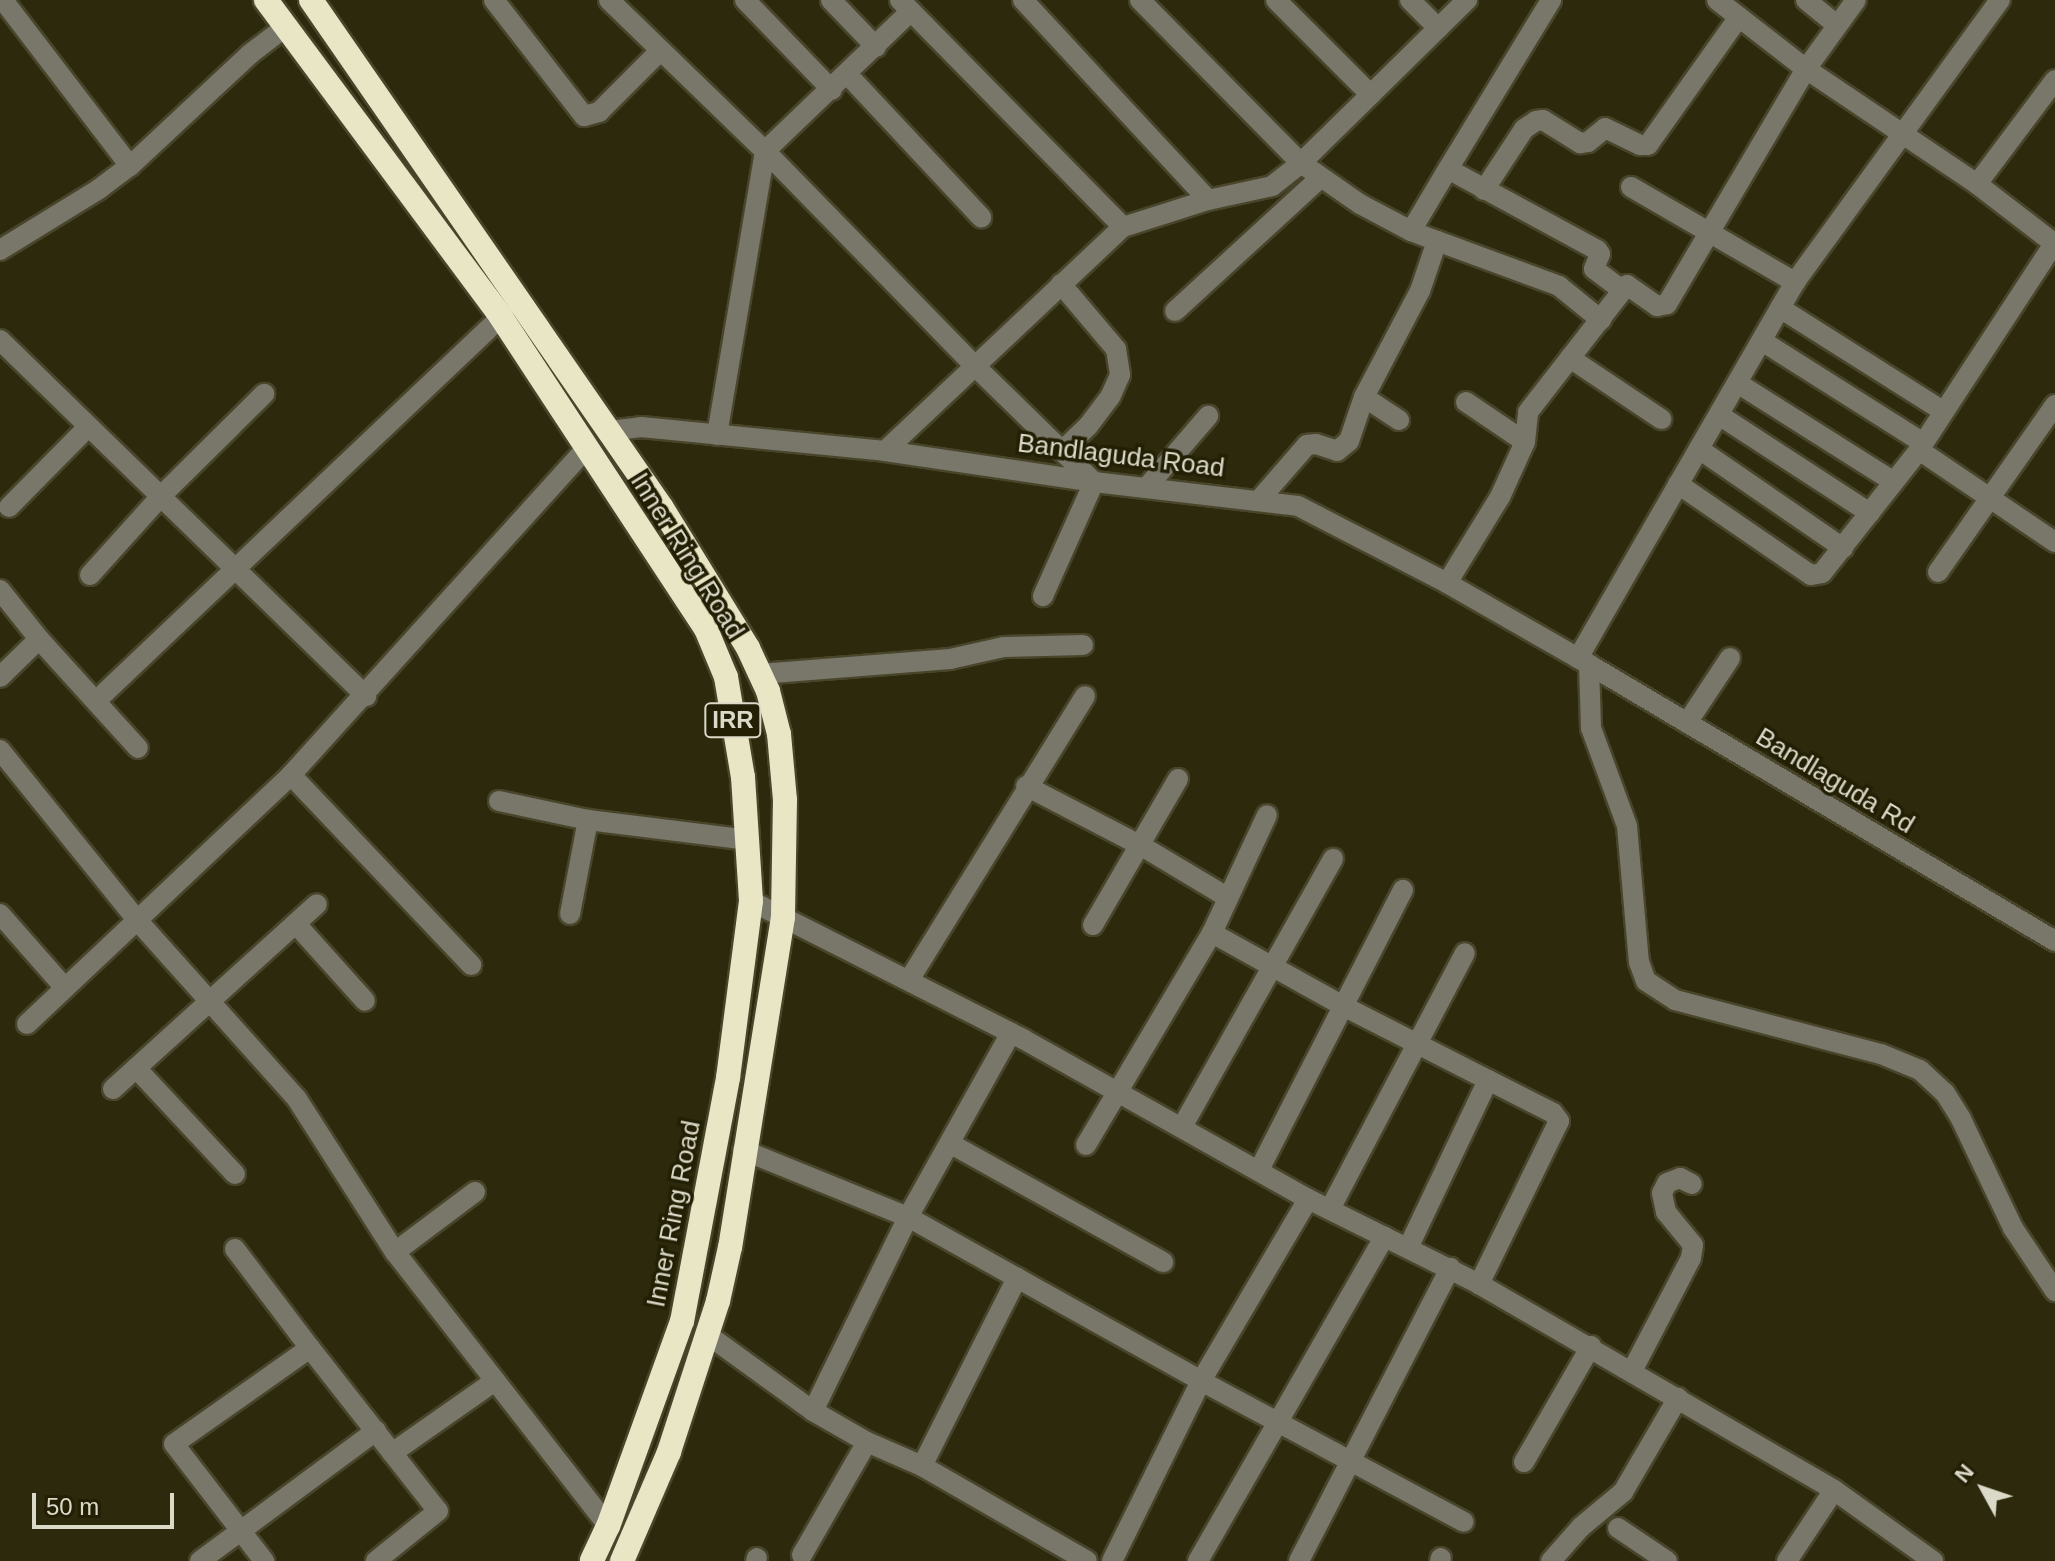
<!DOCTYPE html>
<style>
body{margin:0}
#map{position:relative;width:2055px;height:1561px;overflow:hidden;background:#2c290d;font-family:Helvetica,sans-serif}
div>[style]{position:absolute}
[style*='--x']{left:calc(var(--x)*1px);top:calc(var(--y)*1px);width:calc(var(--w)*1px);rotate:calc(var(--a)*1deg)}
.roads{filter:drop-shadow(2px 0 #48452b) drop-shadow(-2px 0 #48452b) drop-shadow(0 2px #48452b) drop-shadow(0 -2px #48452b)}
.minor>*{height:20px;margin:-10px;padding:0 10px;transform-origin:10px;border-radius:10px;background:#78776a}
.highway>*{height:24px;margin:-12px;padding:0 12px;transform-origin:12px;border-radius:12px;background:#e9e6c5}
span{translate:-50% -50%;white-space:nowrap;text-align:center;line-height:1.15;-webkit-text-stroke:7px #231f04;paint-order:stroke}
.shield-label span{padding:2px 6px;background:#231f04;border:2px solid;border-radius:6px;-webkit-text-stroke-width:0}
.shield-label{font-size:24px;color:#dbdac9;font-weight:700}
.street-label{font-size:26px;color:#dbdac9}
.north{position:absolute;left:1943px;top:1449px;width:80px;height:80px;-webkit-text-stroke:6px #231f04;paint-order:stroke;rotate:310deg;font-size:22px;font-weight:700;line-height:32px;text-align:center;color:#dbdac9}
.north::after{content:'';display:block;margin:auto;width:28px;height:36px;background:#dbdac9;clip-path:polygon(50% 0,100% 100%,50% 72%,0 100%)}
.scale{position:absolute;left:32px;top:1493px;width:142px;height:36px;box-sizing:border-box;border:4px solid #dbdac9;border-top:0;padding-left:10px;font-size:24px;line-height:28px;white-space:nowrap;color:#dbdac9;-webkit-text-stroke:6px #231f04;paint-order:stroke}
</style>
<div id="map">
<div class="roads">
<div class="minor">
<div style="--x:3;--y:0;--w:209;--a:52.6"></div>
<div style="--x:494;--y:0;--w:147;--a:52.2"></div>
<div style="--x:584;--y:116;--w:16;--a:-15"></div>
<div style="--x:599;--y:112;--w:85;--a:-45"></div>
<div style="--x:609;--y:0;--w:217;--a:44.1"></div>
<div style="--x:765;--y:151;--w:302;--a:45.7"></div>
<div style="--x:976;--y:367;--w:165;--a:44.3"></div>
<div style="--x:1094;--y:482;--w:125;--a:114.1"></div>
<div style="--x:745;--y:0;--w:125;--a:46"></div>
<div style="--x:831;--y:0;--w:65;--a:46.2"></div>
<div style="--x:900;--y:0;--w:318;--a:45.5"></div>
<div style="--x:1023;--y:0;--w:272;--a:47.2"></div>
<div style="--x:1140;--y:0;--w:229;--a:45.4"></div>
<div style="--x:1301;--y:163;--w:233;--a:-44.5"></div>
<div style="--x:1276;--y:0;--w:134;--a:45"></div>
<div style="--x:1410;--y:0;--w:40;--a:45"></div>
<div style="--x:1717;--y:0;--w:113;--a:37.8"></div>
<div style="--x:1806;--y:69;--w:206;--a:33.9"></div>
<div style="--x:1977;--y:184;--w:98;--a:37.6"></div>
<div style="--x:1806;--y:0;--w:40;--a:39"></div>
<div style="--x:848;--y:75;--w:195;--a:46.9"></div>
<div style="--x:1448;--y:169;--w:198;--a:-58.6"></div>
<div style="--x:1977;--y:184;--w:130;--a:-53.1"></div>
<div style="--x:1631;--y:187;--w:190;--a:30.1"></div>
<div style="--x:1484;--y:190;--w:73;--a:-56.7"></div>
<div style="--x:1524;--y:129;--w:14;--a:-34"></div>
<div style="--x:1536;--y:121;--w:7;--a:-8"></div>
<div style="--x:1543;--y:120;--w:44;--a:31.9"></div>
<div style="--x:1580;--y:143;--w:8;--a:-7"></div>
<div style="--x:1588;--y:142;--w:22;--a:-39"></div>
<div style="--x:1605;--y:128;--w:39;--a:26"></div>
<div style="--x:1640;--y:145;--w:8;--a:0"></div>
<div style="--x:1648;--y:145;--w:157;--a:-54.6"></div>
<div style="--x:1437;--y:241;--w:130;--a:20.2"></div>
<div style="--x:1559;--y:286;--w:54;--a:39"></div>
<div style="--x:0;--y:250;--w:116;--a:-31.6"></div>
<div style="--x:99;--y:189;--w:39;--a:-37"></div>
<div style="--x:130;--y:166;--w:164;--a:-43"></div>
<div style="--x:250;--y:54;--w:43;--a:-37.4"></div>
<div style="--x:1061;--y:284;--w:85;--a:49.8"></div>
<div style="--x:1116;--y:349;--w:26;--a:81"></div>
<div style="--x:1120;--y:375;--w:24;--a:114"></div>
<div style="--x:1110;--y:397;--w:36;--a:127"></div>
<div style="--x:1088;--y:426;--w:36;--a:136"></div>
<div style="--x:1780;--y:308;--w:193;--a:32.3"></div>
<div style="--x:1175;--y:311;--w:197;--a:-42.5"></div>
<div style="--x:0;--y:340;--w:511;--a:44.21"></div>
<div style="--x:1762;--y:341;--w:189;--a:32.3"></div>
<div style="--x:1570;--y:358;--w:110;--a:33.8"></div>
<div style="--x:1739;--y:384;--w:183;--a:32.3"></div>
<div style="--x:1364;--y:397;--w:42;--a:33.3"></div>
<div style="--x:1466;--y:402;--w:71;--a:34.1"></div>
<div style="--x:1525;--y:442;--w:30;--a:-84"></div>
<div style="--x:1528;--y:412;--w:161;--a:-52.1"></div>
<div style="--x:1627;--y:285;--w:37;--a:35"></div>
<div style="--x:1657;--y:306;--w:10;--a:-11"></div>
<div style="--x:1667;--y:304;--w:273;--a:-59.4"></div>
<div style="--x:1806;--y:69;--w:85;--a:-54.1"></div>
<div style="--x:1719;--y:415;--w:180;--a:33"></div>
<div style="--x:609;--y:431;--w:32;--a:-7"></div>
<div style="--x:641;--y:427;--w:245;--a:5.6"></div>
<div style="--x:885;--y:451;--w:211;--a:8.4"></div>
<div style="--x:1094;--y:482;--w:205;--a:6.7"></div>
<div style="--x:1298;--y:506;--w:168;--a:27.3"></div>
<div style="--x:1447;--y:583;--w:151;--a:29.8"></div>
<div style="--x:1578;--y:658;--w:555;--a:30.68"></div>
<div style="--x:717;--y:435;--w:288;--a:-80.4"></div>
<div style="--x:765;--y:151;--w:202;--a:-43.8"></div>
<div style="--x:1699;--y:449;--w:175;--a:34.5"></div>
<div style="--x:1919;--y:450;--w:164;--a:34.1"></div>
<div style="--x:885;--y:451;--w:327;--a:-43.3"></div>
<div style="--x:1123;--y:227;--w:89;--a:-17.6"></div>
<div style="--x:1208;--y:200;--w:66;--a:-12.3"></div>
<div style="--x:1272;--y:186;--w:37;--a:-38"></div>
<div style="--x:1301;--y:163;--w:72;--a:34.8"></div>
<div style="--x:1360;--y:204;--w:58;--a:27.9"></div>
<div style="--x:1678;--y:484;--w:161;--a:34.4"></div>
<div style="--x:1811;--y:575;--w:11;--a:-10"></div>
<div style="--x:1822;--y:573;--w:157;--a:-51.7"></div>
<div style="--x:1919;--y:450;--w:249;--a:-56.8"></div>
<div style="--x:1147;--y:487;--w:94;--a:-49.3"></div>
<div style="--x:1260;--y:499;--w:72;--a:-49"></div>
<div style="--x:1307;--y:445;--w:9;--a:-6"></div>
<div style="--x:1316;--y:444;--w:22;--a:18"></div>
<div style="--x:1337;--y:451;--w:16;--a:-40"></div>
<div style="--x:1349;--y:441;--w:46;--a:-71.2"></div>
<div style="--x:1364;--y:397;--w:120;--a:-62.2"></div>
<div style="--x:1420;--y:291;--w:53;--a:-71.2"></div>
<div style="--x:1437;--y:241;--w:28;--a:-159"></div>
<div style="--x:1411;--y:231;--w:72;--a:-59.2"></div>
<div style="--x:1448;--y:169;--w:170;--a:28.5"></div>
<div style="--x:1597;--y:250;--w:5;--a:53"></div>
<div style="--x:1600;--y:254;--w:16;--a:112"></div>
<div style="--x:1594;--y:269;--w:35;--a:37"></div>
<div style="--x:9;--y:507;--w:111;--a:-45.4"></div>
<div style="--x:1938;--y:572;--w:204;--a:-55"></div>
<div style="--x:90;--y:575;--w:108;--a:-48"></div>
<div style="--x:162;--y:495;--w:144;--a:-44.7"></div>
<div style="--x:1447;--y:583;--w:101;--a:-58.4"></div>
<div style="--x:1500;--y:497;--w:60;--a:-65.6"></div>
<div style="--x:0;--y:590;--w:63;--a:51.5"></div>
<div style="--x:39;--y:639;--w:147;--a:47.8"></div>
<div style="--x:1578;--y:658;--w:434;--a:-60"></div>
<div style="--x:1795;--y:282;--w:349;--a:-54"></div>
<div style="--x:1589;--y:664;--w:64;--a:88.2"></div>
<div style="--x:1591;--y:728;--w:104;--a:69.8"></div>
<div style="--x:1627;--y:826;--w:137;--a:85"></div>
<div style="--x:1639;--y:962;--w:20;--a:70"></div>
<div style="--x:1646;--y:981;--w:35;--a:33"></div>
<div style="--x:1675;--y:1000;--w:213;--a:14.7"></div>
<div style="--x:1881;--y:1054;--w:42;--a:22.3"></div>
<div style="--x:1920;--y:1070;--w:34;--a:43"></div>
<div style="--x:1945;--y:1093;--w:31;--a:58"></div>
<div style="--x:1961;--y:1119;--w:121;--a:64.5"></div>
<div style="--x:2013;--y:1228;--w:76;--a:56.3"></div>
<div style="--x:760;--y:674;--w:191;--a:-4.5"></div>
<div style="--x:950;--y:659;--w:55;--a:-12.5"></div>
<div style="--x:1004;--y:647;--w:79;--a:-1.5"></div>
<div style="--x:0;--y:677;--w:54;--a:-44.3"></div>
<div style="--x:96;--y:701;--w:558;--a:-43.48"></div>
<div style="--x:1687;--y:723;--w:78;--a:-56.5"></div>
<div style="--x:0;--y:750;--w:218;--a:51.1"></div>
<div style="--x:137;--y:920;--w:240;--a:48.2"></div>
<div style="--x:297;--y:1099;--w:182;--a:57.4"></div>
<div style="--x:395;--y:1252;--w:347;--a:52.1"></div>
<div style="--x:291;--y:775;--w:262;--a:46.5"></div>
<div style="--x:1026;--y:786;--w:128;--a:27.4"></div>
<div style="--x:1140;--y:845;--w:101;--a:30.9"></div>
<div style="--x:499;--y:801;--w:91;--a:12.1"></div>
<div style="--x:588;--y:820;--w:162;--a:7.1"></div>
<div style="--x:751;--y:901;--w:305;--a:26.9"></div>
<div style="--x:1023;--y:1039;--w:327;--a:29.3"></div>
<div style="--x:1308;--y:1199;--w:191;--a:26.4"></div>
<div style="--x:1479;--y:1284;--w:410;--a:30.1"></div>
<div style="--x:1834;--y:1490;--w:122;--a:35.6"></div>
<div style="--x:0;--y:914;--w:98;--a:48.7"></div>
<div style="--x:570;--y:914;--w:96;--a:-79.2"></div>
<div style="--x:296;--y:924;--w:103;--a:48.1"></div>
<div style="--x:1093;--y:925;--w:169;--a:-59.8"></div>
<div style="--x:1212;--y:933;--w:150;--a:29.1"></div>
<div style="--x:1343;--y:1006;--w:163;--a:27"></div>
<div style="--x:909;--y:980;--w:334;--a:-58.2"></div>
<div style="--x:27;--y:1024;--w:363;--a:-43.3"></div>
<div style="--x:291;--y:775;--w:440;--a:-47.9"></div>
<div style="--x:136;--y:1068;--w:145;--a:47"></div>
<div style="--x:113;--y:1089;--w:275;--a:-42.2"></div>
<div style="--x:1182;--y:1127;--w:308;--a:-60.6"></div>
<div style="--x:951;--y:1144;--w:243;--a:29.1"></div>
<div style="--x:1086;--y:1145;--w:247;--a:-59.3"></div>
<div style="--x:1212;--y:933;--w:130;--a:-65"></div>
<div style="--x:743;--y:1150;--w:178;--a:22.1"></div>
<div style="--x:908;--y:1217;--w:336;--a:29.2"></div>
<div style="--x:1201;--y:1381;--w:298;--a:28.2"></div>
<div style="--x:1259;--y:1170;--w:315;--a:-62.8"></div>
<div style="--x:1330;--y:1209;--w:289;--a:-62.2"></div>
<div style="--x:1408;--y:1248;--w:186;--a:-64.5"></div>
<div style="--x:1488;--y:1080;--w:73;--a:26.9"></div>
<div style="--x:1553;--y:1113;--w:10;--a:53"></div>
<div style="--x:1559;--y:1121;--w:182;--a:116.1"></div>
<div style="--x:235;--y:1249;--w:124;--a:52.9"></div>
<div style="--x:310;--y:1348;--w:166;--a:144.8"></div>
<div style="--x:174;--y:1444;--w:148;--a:52.4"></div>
<div style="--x:395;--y:1252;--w:100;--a:-36.9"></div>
<div style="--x:708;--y:1335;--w:130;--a:35.9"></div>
<div style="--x:813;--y:1411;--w:62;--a:29.9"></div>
<div style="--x:867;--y:1442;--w:60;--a:23.6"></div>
<div style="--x:922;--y:1466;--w:190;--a:29.9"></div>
<div style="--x:310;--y:1348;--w:207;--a:51.9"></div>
<div style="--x:438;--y:1511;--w:80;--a:141.1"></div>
<div style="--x:1632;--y:1371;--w:127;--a:-62.4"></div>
<div style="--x:1691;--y:1258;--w:13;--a:-81"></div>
<div style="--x:1693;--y:1245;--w:43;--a:-129.3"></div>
<div style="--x:1666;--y:1212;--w:19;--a:-102"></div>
<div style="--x:1662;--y:1193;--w:11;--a:-63"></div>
<div style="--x:1667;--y:1183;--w:14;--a:-21"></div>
<div style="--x:1680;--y:1178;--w:13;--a:27"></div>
<div style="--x:813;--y:1411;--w:216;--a:-63.9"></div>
<div style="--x:908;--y:1217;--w:211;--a:-60.8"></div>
<div style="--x:392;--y:1453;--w:126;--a:-35"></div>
<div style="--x:1524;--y:1462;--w:134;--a:-60"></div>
<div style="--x:922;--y:1466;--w:211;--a:-63.2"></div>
<div style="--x:1618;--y:1528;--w:59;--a:34"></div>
<div style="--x:802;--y:1555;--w:130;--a:-60.1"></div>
<div style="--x:200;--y:1561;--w:219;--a:-36.5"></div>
<div style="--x:756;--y:1561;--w:3;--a:-72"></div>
<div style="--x:1112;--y:1561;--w:201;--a:-63.7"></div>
<div style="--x:1201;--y:1381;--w:211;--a:-59.5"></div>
<div style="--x:1198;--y:1561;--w:374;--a:-60.1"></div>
<div style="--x:1299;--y:1561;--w:330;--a:-62.7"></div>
<div style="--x:1440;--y:1561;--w:3;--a:-72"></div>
<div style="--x:1551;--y:1561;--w:45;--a:-48.6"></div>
<div style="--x:1581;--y:1527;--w:55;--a:-39.8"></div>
<div style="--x:1623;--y:1492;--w:109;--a:-59.7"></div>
<div style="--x:1787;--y:1561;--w:85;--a:-56.5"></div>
</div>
<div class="highway">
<div style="--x:266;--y:0;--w:395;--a:53.4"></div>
<div style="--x:501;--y:317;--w:373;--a:56.7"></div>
<div style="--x:706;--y:629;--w:52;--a:67.4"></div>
<div style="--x:726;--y:677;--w:101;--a:80.4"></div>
<div style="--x:743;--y:777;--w:124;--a:86.3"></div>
<div style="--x:751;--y:901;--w:178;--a:97.4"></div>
<div style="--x:728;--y:1078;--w:247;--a:100.7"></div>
<div style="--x:682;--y:1321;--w:218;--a:109.8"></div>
<div style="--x:608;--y:1526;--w:38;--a:115"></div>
<div style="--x:311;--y:0;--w:617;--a:55.36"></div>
<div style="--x:662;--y:508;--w:164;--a:58.4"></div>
<div style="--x:748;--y:648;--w:47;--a:65.1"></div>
<div style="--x:768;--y:691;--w:44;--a:75.7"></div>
<div style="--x:779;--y:734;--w:66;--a:84.8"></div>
<div style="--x:785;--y:800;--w:117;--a:91"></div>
<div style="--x:783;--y:917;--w:334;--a:99.1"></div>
<div style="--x:730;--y:1247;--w:55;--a:102.5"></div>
<div style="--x:718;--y:1301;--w:159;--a:108"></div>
<div style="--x:669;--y:1452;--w:119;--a:113.3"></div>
</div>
</div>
<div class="shield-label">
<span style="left:733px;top:720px">IRR</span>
</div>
<div class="street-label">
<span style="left:1121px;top:456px;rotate:7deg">Bandlaguda Road</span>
<span style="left:687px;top:556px;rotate:58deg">Inner Ring Road</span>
<span style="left:1835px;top:781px;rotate:31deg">Bandlaguda Rd</span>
<span style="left:674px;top:1214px;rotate:-79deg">Inner Ring Road</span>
</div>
<div class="north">N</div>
<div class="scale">50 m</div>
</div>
